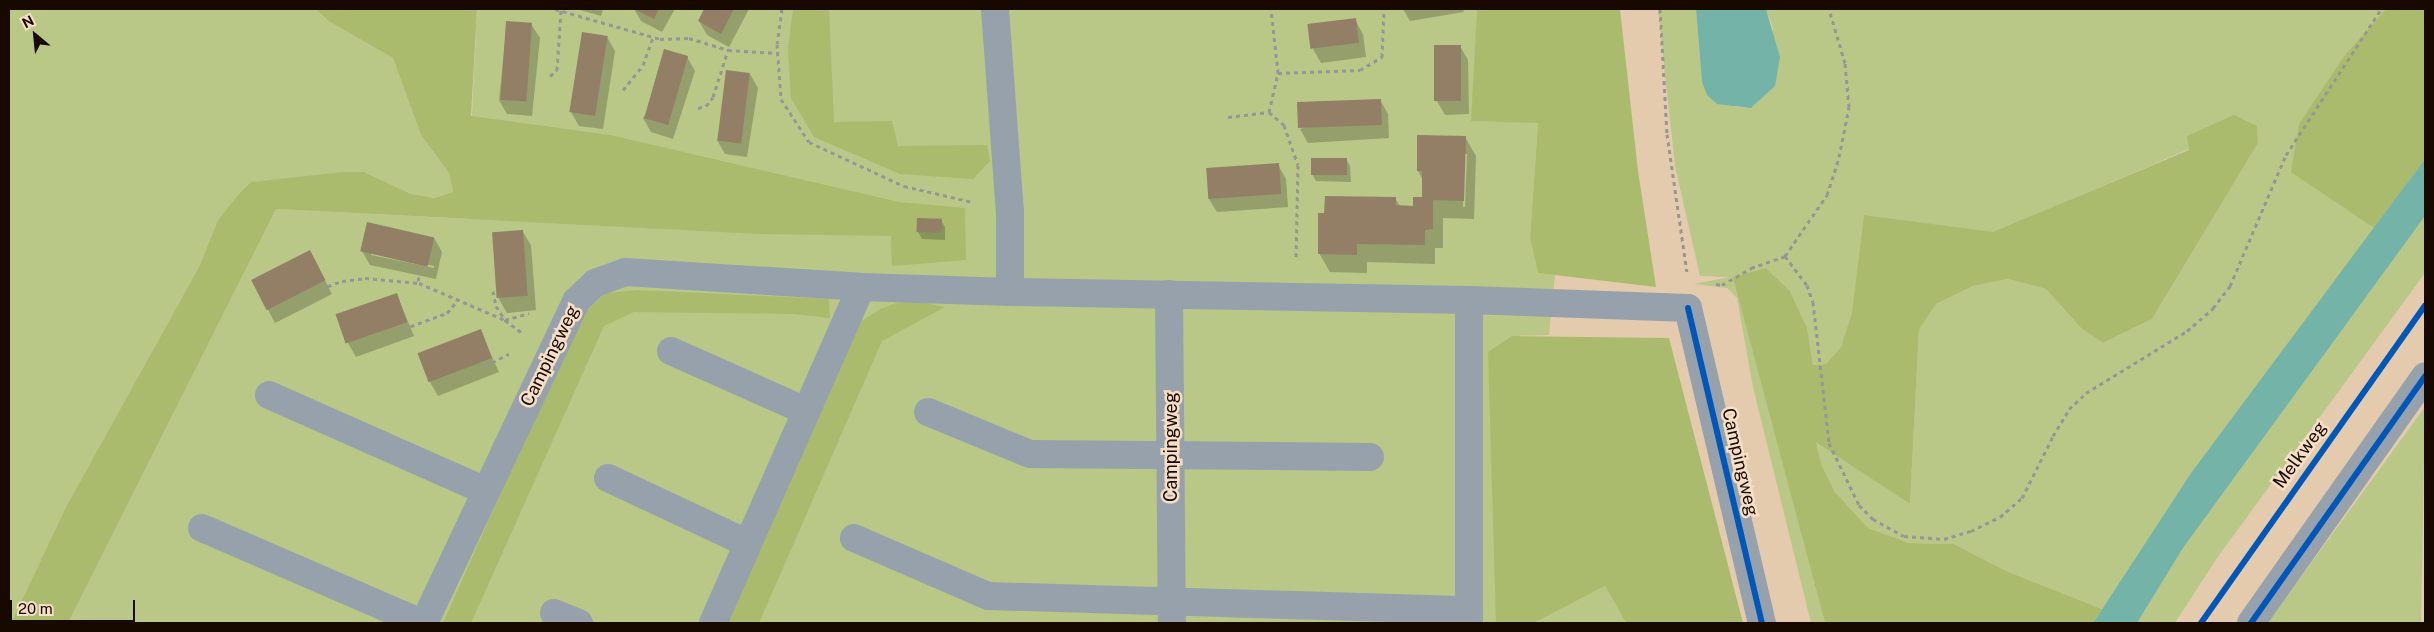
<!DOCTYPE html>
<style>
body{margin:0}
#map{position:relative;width:2434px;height:632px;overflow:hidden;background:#e4cbad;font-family:"Public Sans",sans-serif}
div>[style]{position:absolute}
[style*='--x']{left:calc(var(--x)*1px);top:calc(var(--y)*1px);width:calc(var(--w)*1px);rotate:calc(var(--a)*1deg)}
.green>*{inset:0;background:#b9c787}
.forest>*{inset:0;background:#aabb6e}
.water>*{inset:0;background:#74b3a7}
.shadow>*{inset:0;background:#0003}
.building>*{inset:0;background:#927f66;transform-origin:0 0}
.path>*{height:3px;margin-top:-1.5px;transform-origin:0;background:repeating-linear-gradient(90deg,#959697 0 4px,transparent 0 8px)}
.minor>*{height:28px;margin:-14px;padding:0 14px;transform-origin:14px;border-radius:14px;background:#96a1ac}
.cycleway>*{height:6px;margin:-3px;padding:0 3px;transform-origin:3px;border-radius:3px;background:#0057b8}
span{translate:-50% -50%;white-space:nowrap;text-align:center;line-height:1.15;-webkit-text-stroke:5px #f6dfc4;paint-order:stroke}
.street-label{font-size:18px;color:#180900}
.frame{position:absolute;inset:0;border:10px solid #180900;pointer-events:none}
.north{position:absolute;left:10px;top:10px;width:50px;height:50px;-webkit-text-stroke:4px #f6dfc4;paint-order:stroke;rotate:332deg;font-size:14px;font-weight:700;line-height:20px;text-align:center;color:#180900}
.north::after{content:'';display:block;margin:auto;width:18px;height:22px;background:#180900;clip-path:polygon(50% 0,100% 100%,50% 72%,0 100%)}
.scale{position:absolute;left:10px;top:600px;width:125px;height:22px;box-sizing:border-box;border:2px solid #180900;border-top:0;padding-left:6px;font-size:15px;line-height:18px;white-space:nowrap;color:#180900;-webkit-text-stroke:4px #f6dfc4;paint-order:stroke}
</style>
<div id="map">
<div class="green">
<div style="clip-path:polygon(9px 9px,315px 9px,330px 22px,393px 58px,421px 135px,449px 173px,453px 192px,434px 198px,411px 194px,364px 172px,251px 182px,218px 220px,200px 265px,66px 507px,11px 623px,9px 623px)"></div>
<div style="clip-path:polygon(477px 9px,1477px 9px,1472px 121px,1538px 122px,1530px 238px,1538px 273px,1555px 275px,1549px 335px,1512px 336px,1496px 623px,68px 623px,276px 209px,467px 219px)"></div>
<div style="clip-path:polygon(1658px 9px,1696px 9px,1702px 82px,1735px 107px,1751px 108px,1775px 86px,1773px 28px,1766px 9px,2386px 9px,2345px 55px,2291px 171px,2374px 228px,2191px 473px,2102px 609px,2006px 571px,1954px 544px,1909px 543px,1868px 528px,1835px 492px,1822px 466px,1816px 441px,1910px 504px,1919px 328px,1936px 304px,1973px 286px,2008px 279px,2046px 289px,2081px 328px,2103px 343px,2152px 319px,2258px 143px,2257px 126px,2189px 149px,1993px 233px,1864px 215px,1852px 312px,1841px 347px,1826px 364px,1813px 365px,1807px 328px,1790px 291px,1766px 268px,1734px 277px,1825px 623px,1811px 623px,1753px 387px,1737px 298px,1727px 288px,1694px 284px,1730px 277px,1700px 276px,1675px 166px)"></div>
<div style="clip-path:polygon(2425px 216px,2425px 273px,2217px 558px,2175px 623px,2137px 623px,2183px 548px)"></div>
<div style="clip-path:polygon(2425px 407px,2421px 623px,2268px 623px,2271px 618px)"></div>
<div style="clip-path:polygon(1605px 586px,1626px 623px,1534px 623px)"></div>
</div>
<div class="forest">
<div style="clip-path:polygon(315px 9px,477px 9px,471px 116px,610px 135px,899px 202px,965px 208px,966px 260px,892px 266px,891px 236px,759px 234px,276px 209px,68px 623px,11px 623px,66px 507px,200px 265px,218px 220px,239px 194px,251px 182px,344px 172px,364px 172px,411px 194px,434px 198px,453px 192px,449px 173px,421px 135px,393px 58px,330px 22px)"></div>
<div style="clip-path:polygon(793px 9px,829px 9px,834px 122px,892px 121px,898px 146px,987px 145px,990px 161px,973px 179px,900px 174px,814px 137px,791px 98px,788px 48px)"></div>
<div style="clip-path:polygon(1477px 9px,1620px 9px,1638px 171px,1656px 287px,1538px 273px,1530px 238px,1538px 123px,1471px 121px)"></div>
<div style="clip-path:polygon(2386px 9px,2425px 9px,2425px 159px,2374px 228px,2291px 172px,2299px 124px,2345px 55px)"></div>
<div style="clip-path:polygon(2234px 115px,2257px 126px,2258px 143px,2152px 319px,2103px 343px,2081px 328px,2046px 289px,2008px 279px,1973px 286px,1936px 304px,1919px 329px,1910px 504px,1816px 442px,1822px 466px,1835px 492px,1868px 528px,1909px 543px,1954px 544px,2006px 571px,2102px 609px,2093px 623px,1825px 623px,1733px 277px,1766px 268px,1790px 291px,1807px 328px,1813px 365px,1826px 364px,1841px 347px,1852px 312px,1864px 215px,1993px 232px,2189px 150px,2187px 136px)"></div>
<div style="clip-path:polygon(639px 290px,829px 299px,830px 318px,793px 314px,634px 312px,604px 326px,471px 623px,443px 623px,578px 319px,606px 293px)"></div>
<div style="clip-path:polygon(907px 299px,945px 307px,882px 341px,759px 623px,726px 623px,857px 324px,880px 309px)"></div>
<div style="clip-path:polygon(1512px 336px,1669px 338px,1743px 623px,1626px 623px,1605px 586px,1534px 623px,1496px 623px,1488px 352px)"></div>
</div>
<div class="water">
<div style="clip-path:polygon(1696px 9px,1766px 9px,1780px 57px,1775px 86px,1751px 108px,1717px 104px,1707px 95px,1702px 82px)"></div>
<div style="clip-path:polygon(2425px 159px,2425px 216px,2183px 548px,2137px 623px,2093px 623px,2191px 473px)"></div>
</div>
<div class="shadow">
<div style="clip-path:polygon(577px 9px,603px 9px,601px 16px)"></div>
<div style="clip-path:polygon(634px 9px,675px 9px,662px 32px,641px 21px)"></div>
<div style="clip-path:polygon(705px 9px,749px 9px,729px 47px,707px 35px,699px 21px)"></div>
<div style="clip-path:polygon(1403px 9px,1463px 9px,1464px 12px,1410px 21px)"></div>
<div style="clip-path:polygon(1355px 20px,1363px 34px,1366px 57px,1321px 63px,1313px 49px)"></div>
<div style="clip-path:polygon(507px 22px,531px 24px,540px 38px,532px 116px,507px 114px,499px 100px)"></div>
<div style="clip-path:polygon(607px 37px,615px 51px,603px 129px,579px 126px,571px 112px)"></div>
<div style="clip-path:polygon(1460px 46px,1468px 60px,1469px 114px,1445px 115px,1437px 101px)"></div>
<div style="clip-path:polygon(687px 57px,695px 71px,673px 139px,651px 132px,643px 118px)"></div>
<div style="clip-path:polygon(750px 74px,758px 88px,747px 157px,725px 154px,717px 140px)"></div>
<div style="clip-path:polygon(1380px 100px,1388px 114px,1389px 138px,1308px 143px,1300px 129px)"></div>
<div style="clip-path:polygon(evenodd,1465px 137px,1476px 156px,1474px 219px,1443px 218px,1443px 248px,1435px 248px,1435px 264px,1367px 262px,1367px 273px,1330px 272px,1319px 253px,1395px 198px,1400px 206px,1414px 207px,1423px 198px,1423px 180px,1418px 171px,1465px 137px,1464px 154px,1467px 154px,1465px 207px,1463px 207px,1464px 154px)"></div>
<div style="clip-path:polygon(1346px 159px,1350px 166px,1351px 182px,1316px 181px,1312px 174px)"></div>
<div style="clip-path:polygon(1278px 165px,1286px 179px,1288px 207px,1217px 212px,1209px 199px)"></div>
<div style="clip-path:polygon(941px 220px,945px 227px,945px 240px,922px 239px,918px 232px)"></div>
<div style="clip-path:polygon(523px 232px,531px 245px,536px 310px,507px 313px,499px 299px)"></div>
<div style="clip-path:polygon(evenodd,434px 238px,442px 252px,436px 279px,370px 265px,362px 251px,434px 238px,371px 252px,434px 266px,434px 268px,371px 255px,371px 252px)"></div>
<div style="clip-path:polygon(317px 265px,332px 294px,275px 323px,253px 281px)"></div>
<div style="clip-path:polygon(397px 295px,414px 336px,356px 357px,348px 343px)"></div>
<div style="clip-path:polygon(480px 331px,499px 372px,438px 396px,430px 382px)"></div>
</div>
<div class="building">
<div style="clip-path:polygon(634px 9px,659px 9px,654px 19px)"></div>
<div style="clip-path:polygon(704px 9px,734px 9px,721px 34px,698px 21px)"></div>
<div style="left:1356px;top:18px;width:25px;height:49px;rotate:83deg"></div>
<div style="left:506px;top:21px;width:26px;height:79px;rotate:4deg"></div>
<div style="left:582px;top:32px;width:26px;height:81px;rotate:9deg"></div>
<div style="left:1434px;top:45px;width:27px;height:56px"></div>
<div style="left:664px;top:49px;width:25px;height:72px;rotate:16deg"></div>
<div style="left:726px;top:70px;width:24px;height:71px;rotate:7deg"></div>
<div style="left:1381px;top:99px;width:26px;height:84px;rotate:88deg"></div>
<div style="clip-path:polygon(1417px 135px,1466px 136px,1464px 201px,1433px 200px,1433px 229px,1425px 230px,1425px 245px,1357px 244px,1357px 255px,1318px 254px,1318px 213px,1324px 213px,1325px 196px,1396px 197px,1396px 205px,1413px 206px,1413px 197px,1422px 197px,1422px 171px,1417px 171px)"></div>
<div style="left:1311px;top:158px;width:36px;height:17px"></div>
<div style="left:1279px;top:163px;width:31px;height:73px;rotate:86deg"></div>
<div style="left:917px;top:218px;width:25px;height:14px;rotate:2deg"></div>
<div style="left:367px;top:222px;width:69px;height:30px;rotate:13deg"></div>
<div style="left:523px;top:230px;width:66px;height:31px;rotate:86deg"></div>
<div style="left:310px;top:250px;width:34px;height:66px;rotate:63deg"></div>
<div style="left:397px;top:293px;width:31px;height:65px;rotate:71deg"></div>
<div style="left:481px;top:329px;width:31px;height:68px;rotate:69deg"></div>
</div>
<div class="path">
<div style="--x:555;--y:9;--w:109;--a:15.9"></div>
<div style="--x:660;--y:39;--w:29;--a:-2"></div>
<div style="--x:689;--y:38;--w:41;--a:17.1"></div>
<div style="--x:728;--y:50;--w:50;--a:3.4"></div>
<div style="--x:782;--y:9;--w:35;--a:98"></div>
<div style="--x:777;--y:44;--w:55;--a:85.8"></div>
<div style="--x:781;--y:99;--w:51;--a:56.9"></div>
<div style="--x:809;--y:142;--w:105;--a:24.9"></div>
<div style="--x:904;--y:186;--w:71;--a:13.1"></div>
<div style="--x:1660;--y:9;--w:125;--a:86.8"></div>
<div style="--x:1667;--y:134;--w:139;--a:81.8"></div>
<div style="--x:1278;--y:73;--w:82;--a:-2.1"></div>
<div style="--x:1360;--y:70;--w:26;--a:-31"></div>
<div style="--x:1382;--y:57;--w:48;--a:-87.6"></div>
<div style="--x:550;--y:76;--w:9;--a:-41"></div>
<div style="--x:557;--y:70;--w:60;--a:-86.2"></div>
<div style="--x:623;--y:90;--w:32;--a:-51"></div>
<div style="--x:643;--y:65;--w:30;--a:-70"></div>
<div style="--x:698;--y:108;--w:8;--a:-14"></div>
<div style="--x:706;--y:106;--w:11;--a:-52"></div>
<div style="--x:713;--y:97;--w:49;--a:-72.3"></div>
<div style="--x:1269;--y:112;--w:20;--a:41"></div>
<div style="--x:1284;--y:125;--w:42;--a:70.7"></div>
<div style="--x:1298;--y:165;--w:95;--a:91.2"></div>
<div style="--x:1228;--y:117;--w:41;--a:-7"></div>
<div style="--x:1269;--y:112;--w:40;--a:-77"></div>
<div style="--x:1278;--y:73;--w:64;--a:-96.2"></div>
<div style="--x:1785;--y:256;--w:36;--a:53"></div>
<div style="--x:1807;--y:285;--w:18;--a:71"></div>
<div style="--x:1813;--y:302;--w:142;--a:83.5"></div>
<div style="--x:1829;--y:443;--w:69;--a:64.2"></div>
<div style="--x:1859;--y:505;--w:20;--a:45"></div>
<div style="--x:1873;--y:519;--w:35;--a:29"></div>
<div style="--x:1904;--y:536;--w:40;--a:4.3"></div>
<div style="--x:1944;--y:539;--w:28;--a:-17"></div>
<div style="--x:1971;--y:531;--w:32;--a:-26"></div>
<div style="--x:2000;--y:517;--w:29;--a:-41"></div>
<div style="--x:2022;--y:498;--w:69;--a:-63.4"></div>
<div style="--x:2053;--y:436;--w:31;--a:-59"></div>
<div style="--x:2069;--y:409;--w:23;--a:-43"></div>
<div style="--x:2086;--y:393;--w:119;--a:-31.5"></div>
<div style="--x:2187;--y:331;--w:35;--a:-41"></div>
<div style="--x:2213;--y:308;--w:28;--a:-52"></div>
<div style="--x:2230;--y:286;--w:142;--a:-66.9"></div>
<div style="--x:2286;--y:155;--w:174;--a:-56.9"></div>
<div style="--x:417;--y:269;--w:14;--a:82"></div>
<div style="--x:1716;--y:284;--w:6;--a:9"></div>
<div style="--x:1722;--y:285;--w:34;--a:-30"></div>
<div style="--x:1751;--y:268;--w:36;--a:-19"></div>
<div style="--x:1785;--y:256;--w:74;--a:-55.5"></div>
<div style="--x:1827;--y:195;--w:40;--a:-72"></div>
<div style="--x:1839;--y:157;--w:51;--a:-78.7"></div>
<div style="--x:1849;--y:107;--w:44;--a:-95.2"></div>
<div style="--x:1845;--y:63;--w:56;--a:-106.5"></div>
<div style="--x:320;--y:289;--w:23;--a:-20"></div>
<div style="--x:342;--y:281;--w:23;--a:-7"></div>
<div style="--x:365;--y:278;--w:54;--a:5.3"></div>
<div style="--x:419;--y:283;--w:94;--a:23.3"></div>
<div style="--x:505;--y:320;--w:20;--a:37"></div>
<div style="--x:493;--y:291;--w:15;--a:79"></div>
<div style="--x:496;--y:306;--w:17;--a:57"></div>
<div style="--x:505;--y:320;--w:25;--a:-16"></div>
<div style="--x:403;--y:329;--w:47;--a:-20"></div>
<div style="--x:447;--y:313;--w:17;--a:-50"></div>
<div style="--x:485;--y:366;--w:27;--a:-27"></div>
</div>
<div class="minor">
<div style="--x:995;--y:9;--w:203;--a:85.8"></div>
<div style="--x:1010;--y:211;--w:81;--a:90"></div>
<div style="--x:1169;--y:294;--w:329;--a:89.5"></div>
<div style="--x:1469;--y:300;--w:323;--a:90"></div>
<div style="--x:671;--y:351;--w:148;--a:24"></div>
<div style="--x:269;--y:395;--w:237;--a:23.9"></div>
<div style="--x:928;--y:412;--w:110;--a:22.4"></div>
<div style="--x:1030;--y:454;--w:340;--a:0.5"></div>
<div style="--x:608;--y:478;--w:153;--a:25.1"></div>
<div style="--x:202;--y:528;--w:240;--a:23.4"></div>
<div style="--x:854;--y:538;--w:146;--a:23.4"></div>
<div style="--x:988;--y:596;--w:481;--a:1.7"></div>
<div style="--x:554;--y:613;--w:27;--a:22"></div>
<div style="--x:424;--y:623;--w:356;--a:-64.7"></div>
<div style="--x:576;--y:301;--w:26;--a:-43"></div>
<div style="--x:595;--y:283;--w:32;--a:-20"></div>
<div style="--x:625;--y:272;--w:236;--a:3.6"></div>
<div style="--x:861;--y:287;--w:149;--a:1.9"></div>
<div style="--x:1010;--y:292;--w:459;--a:1"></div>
<div style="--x:1469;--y:300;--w:219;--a:2.1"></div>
<div style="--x:1688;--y:308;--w:324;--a:76.8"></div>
<div style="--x:713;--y:623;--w:367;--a:-66.2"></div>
<div style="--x:2251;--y:623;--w:302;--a:-54.8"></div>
</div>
<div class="cycleway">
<div style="--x:1688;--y:308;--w:324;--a:76.8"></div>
<div style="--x:2201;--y:623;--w:388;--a:-54.8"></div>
<div style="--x:2251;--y:623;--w:302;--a:-54.8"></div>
</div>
<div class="street-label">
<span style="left:550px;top:356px;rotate:-64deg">Campingweg</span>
<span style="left:1171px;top:447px;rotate:-90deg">Campingweg</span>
<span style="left:2300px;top:455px;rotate:-54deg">Melkweg</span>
<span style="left:1740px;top:462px;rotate:77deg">Campingweg</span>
</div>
<div class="frame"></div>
<div class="north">N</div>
<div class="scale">20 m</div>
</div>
